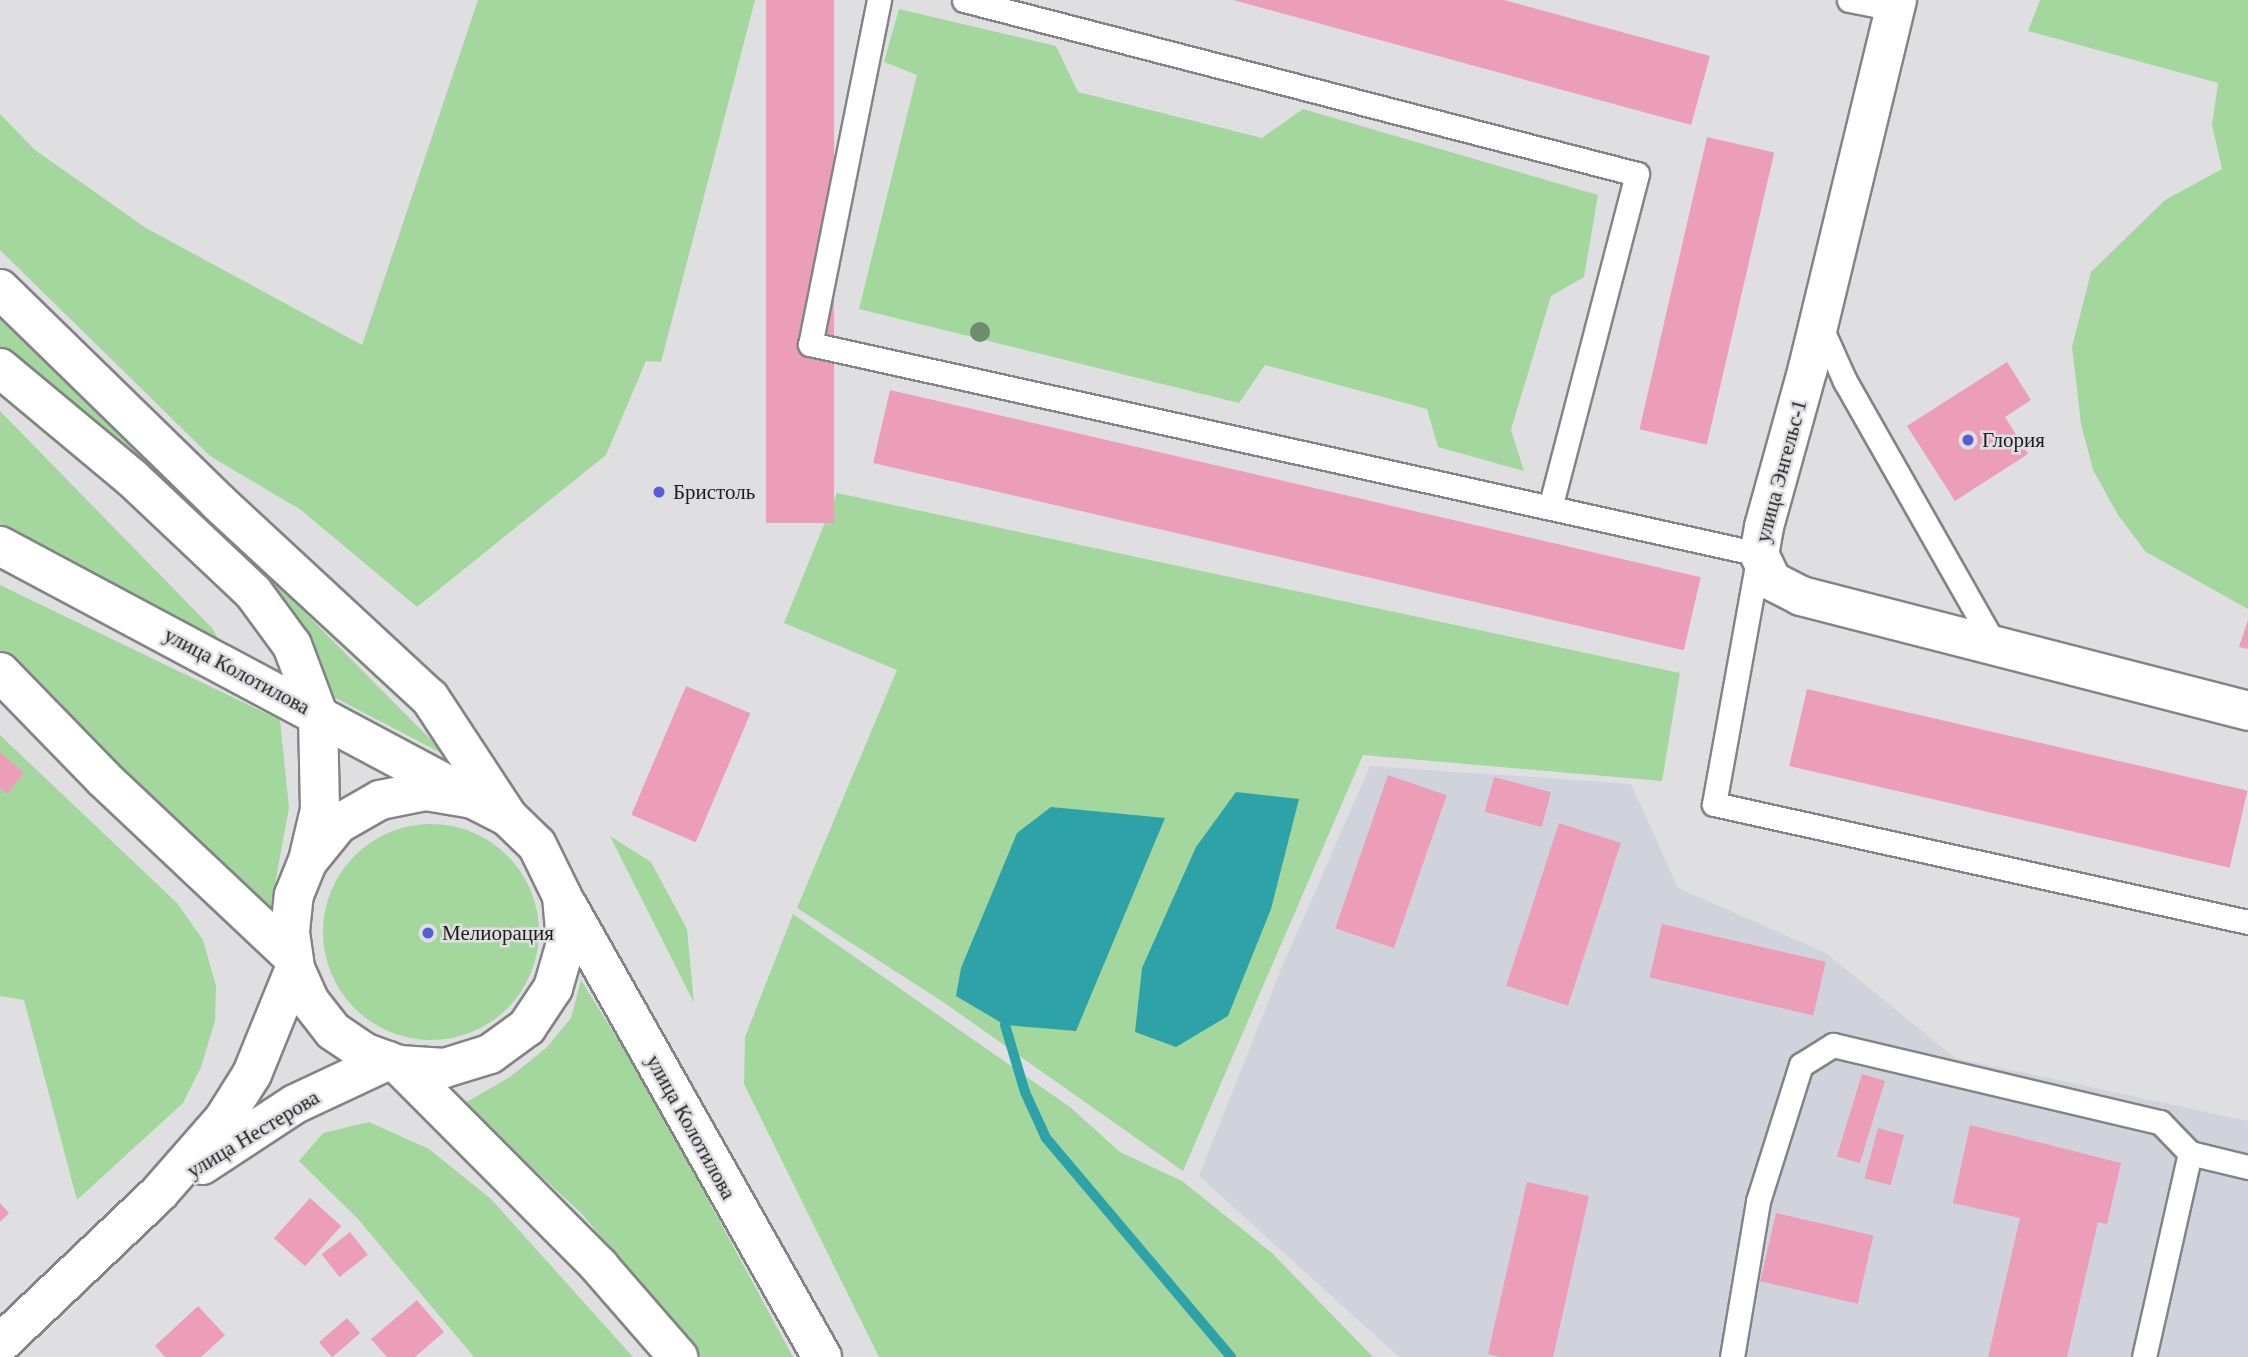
<!DOCTYPE html>
<meta charset="utf-8">
<style>
body{margin:0}
#map{position:relative;width:2248px;height:1357px;overflow:hidden;background:#dfdfe1;font-family:"Times New Roman",serif}
div>[style]{position:absolute}
[style*='--x']{left:calc(var(--x)*1px);top:calc(var(--y)*1px);width:calc(var(--w)*1px);rotate:calc(var(--a)*1deg)}
.built>*{inset:0;background:#d0d3dc}
.green>*{inset:0;background:#a3d79e}
.round{border-radius:50%}
.water>*{inset:0;background:#2da2a7}
.stream>*{height:10px;margin:-5px;padding:0 5px;transform-origin:5px;border-radius:5px;background:#2da2a7}
.building>*{inset:0;background:#ec9db8;transform-origin:0 0}
.roads{filter:drop-shadow(2px 0 #848486) drop-shadow(-2px 0 #848486) drop-shadow(0 2px #848486) drop-shadow(0 -2px #848486)}
.service>*{height:23px;margin:-11.5px;padding:0 11.5px;transform-origin:11.5px;border-radius:11.5px;background:#fff}
.minor>*{height:38px;margin:-19px;padding:0 19px;transform-origin:19px;border-radius:19px;background:#fff}
.secondary>*{height:38px;margin:-19px;padding:0 19px;transform-origin:19px;border-radius:19px;background:#fff}
.trees>*{width:20px;height:20px;margin:-10px;border-radius:50%;background:#6e8c6e}
.dots>*{width:19px;height:19px;translate:-50% -50%;box-sizing:border-box;border:4px solid #dfdfe1;border-radius:50%}
span{translate:-50% -50%;white-space:nowrap;text-align:center;line-height:1.15;-webkit-text-stroke:5px #dfdfe1;paint-order:stroke}
.poi-label{font-size:21px;color:#1c1c1c}
.left{translate:0 -50%;text-align:left}
.street-label{font-size:21px;color:#1c1c1c}
</style>
<div id="map">
<div class="built">
<div style="clip-path:polygon(1370px 766px,1631px 784px,1678px 888px,1826px 953px,1955px 1058px,2248px 1121px,2248px 1357px,1399px 1357px,1199px 1176px,1282px 967px)"></div>
</div>
<div class="green">
<div style="clip-path:polygon(478px 0,755px 0,661px 362px,646px 361px,606px 455px,417px 607px,301px 510px,210px 456px,0 250px,0 114px,35px 150px,146px 228px,362px 345px)"></div>
<div style="clip-path:polygon(2040px 0,2248px 0,2248px 609px,2146px 552px,2118px 515px,2093px 470px,2081px 424px,2072px 347px,2091px 272px,2165px 200px,2222px 169px,2212px 125px,2218px 83px,2028px 31px)"></div>
<div style="clip-path:polygon(899px 9px,1056px 46px,1078px 92px,1262px 138px,1303px 109px,1598px 195px,1584px 277px,1551px 296px,1511px 430px,1524px 471px,1438px 447px,1427px 409px,1265px 365px,1239px 403px,859px 309px,917px 75px,884px 62px)"></div>
<div style="clip-path:polygon(0 314px,236px 543px,447px 756px,320px 690px,0 355px)"></div>
<div style="clip-path:polygon(0 411px,213px 629px,221px 646px,0 532px)"></div>
<div style="clip-path:polygon(837px 493px,1680px 673px,1662px 781px,1363px 755px,1183px 1171px,943px 1002px,797px 908px,897px 670px,784px 623px)"></div>
<div style="clip-path:polygon(0 585px,280px 720px,289px 808px,268px 922px,142px 789px,0 653px)"></div>
<div style="clip-path:polygon(0 735px,177px 903px,203px 940px,216px 986px,215px 1021px,201px 1067px,183px 1103px,77px 1200px,24px 1000px,0 996px)"></div>
<div class="round" style="left:323px;top:824px;width:216px;height:216px"></div>
<div style="clip-path:polygon(610px 836px,651px 862px,687px 929px,694px 1003px)"></div>
<div style="clip-path:polygon(793px 914px,1070px 1107px,1120px 1152px,1182px 1181px,1272px 1253px,1373px 1357px,879px 1357px,744px 1084px,745px 1037px)"></div>
<div style="clip-path:polygon(581px 980px,646px 1085px,793px 1357px,701px 1357px,582px 1214px,463px 1104px,510px 1077px,546px 1048px,571px 1018px)"></div>
<div style="clip-path:polygon(369px 1122px,429px 1149px,491px 1199px,633px 1357px,474px 1357px,358px 1219px,299px 1161px,323px 1133px)"></div>
</div>
<div class="water">
<div style="clip-path:polygon(1236px 792px,1299px 799px,1271px 909px,1228px 1016px,1176px 1047px,1135px 1032px,1142px 968px,1196px 847px)"></div>
<div style="clip-path:polygon(1051px 807px,1165px 818px,1076px 1031px,1005px 1025px,956px 996px,961px 968px,1017px 833px)"></div>
</div>
<div class="stream">
<div style="--x:1005;--y:1025;--w:70;--a:73.4"></div>
<div style="--x:1025;--y:1092;--w:51;--a:65.5"></div>
<div style="--x:1046;--y:1138;--w:287;--a:49.8"></div>
</div>
<div class="building">
<div style="left:766px;top:0;width:68px;height:523px"></div>
<div style="clip-path:polygon(1233px 0,1504px 0,1710px 56px,1691px 125px)"></div>
<div style="left:1707px;top:137px;width:69px;height:300px;rotate:13deg"></div>
<div style="clip-path:polygon(2007px 362px,2031px 400px,2005px 417px,2028px 454px,1955px 501px,1907px 426px)"></div>
<div style="left:890px;top:390px;width:832px;height:75px;rotate:13deg"></div>
<div style="clip-path:polygon(2248px 620px,2248px 649px,2239px 647px)"></div>
<div style="left:686px;top:686px;width:70px;height:140px;rotate:23deg"></div>
<div style="left:1807px;top:689px;width:452px;height:79px;rotate:13deg"></div>
<div style="clip-path:polygon(0 752px,24px 773px,7px 794px,0 788px)"></div>
<div style="left:1388px;top:775px;width:62px;height:162px;rotate:19deg"></div>
<div style="left:1494px;top:777px;width:59px;height:36px;rotate:15deg"></div>
<div style="left:1559px;top:823px;width:65px;height:171px;rotate:18deg"></div>
<div style="left:1662px;top:924px;width:168px;height:55px;rotate:13deg"></div>
<div style="left:1862px;top:1074px;width:24px;height:86px;rotate:17deg"></div>
<div style="clip-path:polygon(1970px 1125px,2121px 1163px,2107px 1224px,2098px 1222px,2067px 1357px,1988px 1357px,2020px 1218px,1953px 1203px)"></div>
<div style="left:1878px;top:1128px;width:27px;height:52px;rotate:15deg"></div>
<div style="clip-path:polygon(1527px 1182px,1589px 1196px,1553px 1357px,1500px 1357px,1488px 1354px)"></div>
<div style="left:310px;top:1198px;width:42px;height:54px;rotate:42deg"></div>
<div style="clip-path:polygon(0 1203px,9px 1213px,0 1222px)"></div>
<div style="left:1776px;top:1213px;width:100px;height:70px;rotate:13deg"></div>
<div style="left:350px;top:1232px;width:29px;height:36px;rotate:52deg"></div>
<div style="clip-path:polygon(417px 1300px,444px 1332px,415px 1357px,387px 1357px,371px 1339px)"></div>
<div style="clip-path:polygon(198px 1306px,225px 1335px,201px 1357px,165px 1357px,155px 1346px)"></div>
<div style="left:347px;top:1318px;width:20px;height:37px;rotate:49deg"></div>
</div>
<div class="roads">
<div class="service">
<div style="--x:879;--y:0;--w:351;--a:101.3"></div>
<div style="--x:810;--y:344;--w:972;--a:12.48"></div>
<div style="--x:1759;--y:554;--w:254;--a:100.2"></div>
<div style="--x:1714;--y:804;--w:547;--a:12.46"></div>
<div style="--x:964;--y:0;--w:695;--a:14.5"></div>
<div style="--x:1637;--y:174;--w:342;--a:104.6"></div>
<div style="--x:1849;--y:0;--w:47;--a:11.1"></div>
<div style="--x:1819;--y:323;--w:64;--a:65.9"></div>
<div style="--x:1845;--y:381;--w:304;--a:60.4"></div>
<div style="--x:1732;--y:1357;--w:158;--a:-80.5"></div>
<div style="--x:1758;--y:1201;--w:143;--a:-72.5"></div>
<div style="--x:1801;--y:1065;--w:38;--a:-32"></div>
<div style="--x:1833;--y:1045;--w:336;--a:13.3"></div>
<div style="--x:2160;--y:1122;--w:43;--a:45.9"></div>
<div style="--x:2190;--y:1153;--w:60;--a:13.6"></div>
<div style="--x:2144;--y:1357;--w:209;--a:-77.3"></div>
</div>
<div class="minor">
<div style="--x:1897;--y:0;--w:379;--a:103.6"></div>
<div style="--x:1808;--y:368;--w:165;--a:105.5"></div>
<div style="--x:1764;--y:527;--w:27;--a:100"></div>
<div style="--x:1759;--y:554;--w:30;--a:64"></div>
<div style="--x:1772;--y:581;--w:33;--a:27"></div>
<div style="--x:1801;--y:596;--w:462;--a:14.4"></div>
</div>
<div class="secondary">
<div style="--x:0;--y:289;--w:305;--a:44.3"></div>
<div style="--x:218;--y:502;--w:289;--a:42.8"></div>
<div style="--x:430;--y:698;--w:140;--a:56.7"></div>
<div style="--x:0;--y:368;--w:172;--a:39.8"></div>
<div style="--x:132;--y:478;--w:166;--a:43.3"></div>
<div style="--x:253;--y:592;--w:66;--a:53.7"></div>
<div style="--x:292;--y:645;--w:74;--a:69.4"></div>
<div style="--x:318;--y:714;--w:96;--a:88.8"></div>
<div style="--x:320;--y:810;--w:47;--a:103.4"></div>
<div style="--x:0;--y:546;--w:520;--a:28.09"></div>
<div style="--x:0;--y:672;--w:149;--a:45.8"></div>
<div style="--x:104;--y:779;--w:260;--a:43.3"></div>
<div style="--x:567;--y:905;--w:519;--a:60.57"></div>
<div style="--x:399;--y:1065;--w:284;--a:45.1"></div>
<div style="--x:599;--y:1266;--w:121;--a:49"></div>
<div style="--x:202;--y:1165;--w:111;--a:-33.3"></div>
<div style="--x:295;--y:1104;--w:102;--a:-25.1"></div>
<div style="--x:0;--y:1344;--w:219;--a:-43.5"></div>
<div style="--x:159;--y:1193;--w:97;--a:-48.8"></div>
<div style="--x:223;--y:1120;--w:54;--a:-57.8"></div>
<div style="--x:252;--y:1074;--w:114;--a:-67.9"></div>
<div style="--x:295;--y:968;--w:37;--a:-98"></div>
<div style="--x:290;--y:931;--w:36;--a:-84"></div>
<div style="--x:294;--y:895;--w:37;--a:-68"></div>
<div style="--x:308;--y:861;--w:48;--a:-51"></div>
<div style="--x:338;--y:824;--w:48;--a:-29.7"></div>
<div style="--x:380;--y:800;--w:47;--a:-11.1"></div>
<div style="--x:426;--y:791;--w:48;--a:9.7"></div>
<div style="--x:473;--y:799;--w:39;--a:27"></div>
<div style="--x:508;--y:817;--w:40;--a:44"></div>
<div style="--x:537;--y:845;--w:57;--a:63.9"></div>
<div style="--x:562;--y:896;--w:47;--a:85.1"></div>
<div style="--x:566;--y:943;--w:47;--a:106.1"></div>
<div style="--x:553;--y:988;--w:47;--a:123.7"></div>
<div style="--x:527;--y:1027;--w:46;--a:143.9"></div>
<div style="--x:490;--y:1054;--w:47;--a:162.7"></div>
<div style="--x:445;--y:1068;--w:46;--a:-176.3"></div>
<div style="--x:399;--y:1065;--w:37;--a:-160"></div>
<div style="--x:364;--y:1052;--w:37;--a:-146"></div>
<div style="--x:333;--y:1031;--w:37;--a:-128"></div>
<div style="--x:310;--y:1002;--w:37;--a:-114"></div>
</div>
</div>
<div class="trees">
<div style="left:980px;top:332px"></div>
</div>
<div class="dots">
<div style="left:1968px;top:440px;background:#575dd4"></div>
<div style="left:659px;top:492px;background:#575dd4"></div>
<div style="left:428px;top:933px;background:#575dd4"></div>
</div>
<div class="poi-label">
<span class="left" style="left:1982px;top:440px">Глория</span>
<span class="left" style="left:673px;top:492px">Бристоль</span>
<span class="left" style="left:442px;top:933px">Мелиорация</span>
</div>
<div class="street-label">
<span style="left:1781px;top:471px;rotate:-75deg">улица Энгельс-1</span>
<span style="left:237px;top:671px;rotate:28deg">улица Колотилова</span>
<span style="left:691px;top:1127px;rotate:61deg">улица Колотилова</span>
<span style="left:253px;top:1134px;rotate:-31deg">улица Нестерова</span>
</div>
</div>
